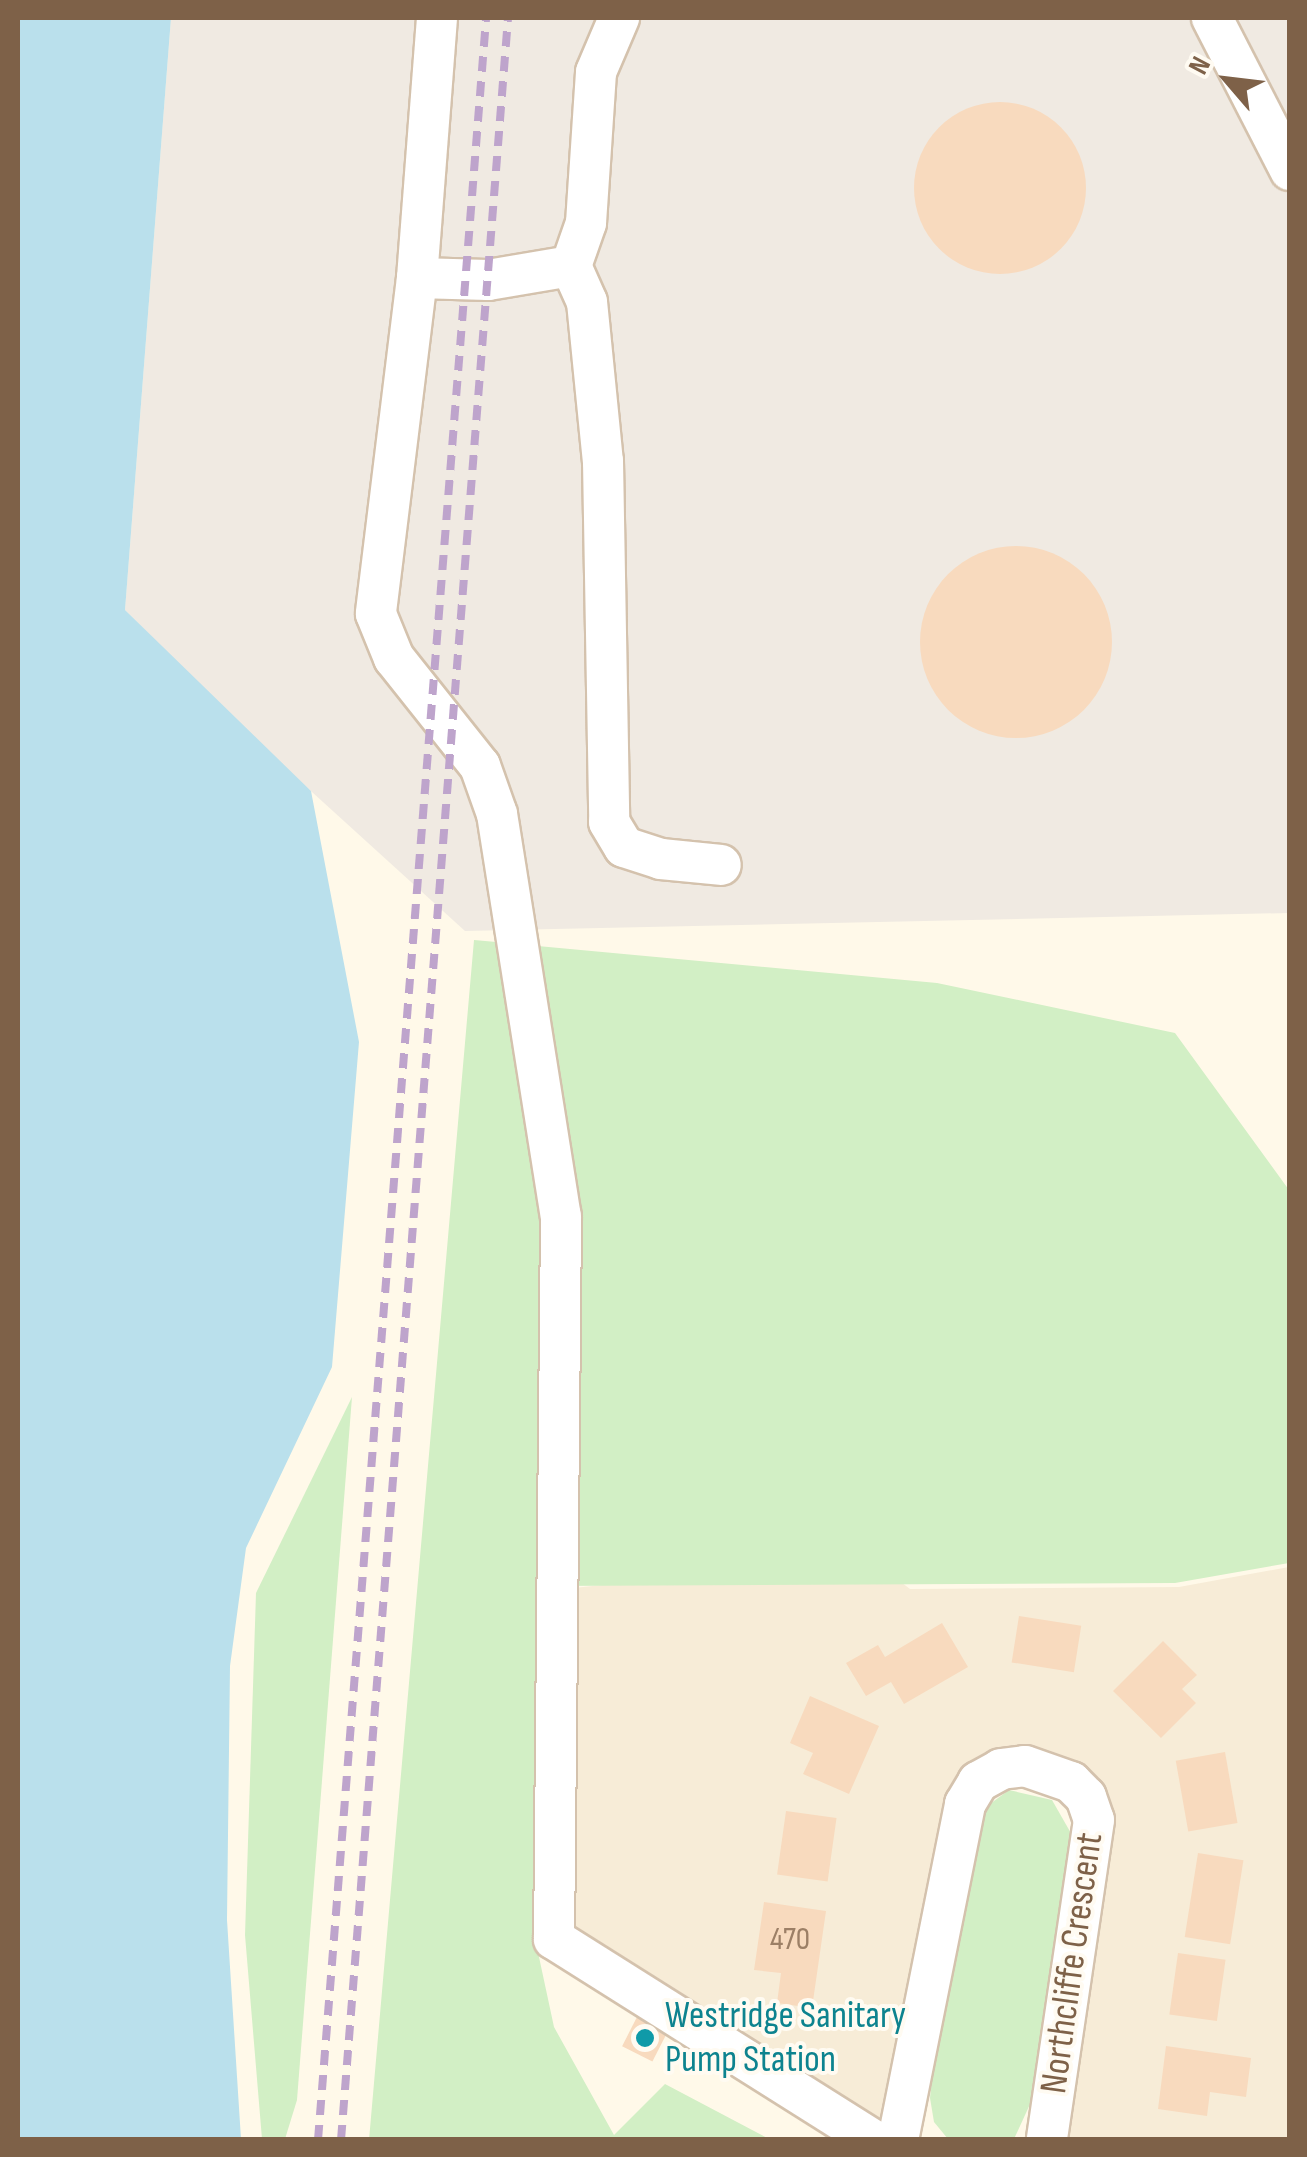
<!DOCTYPE html>
<style>
body{margin:0}
#map{position:relative;width:1307px;height:2157px;overflow:hidden;background:#fff9e9;font-family:"Sofia Sans Condensed",sans-serif}
div>[style]{position:absolute}
[style*='--x']{left:calc(var(--x)*1px);top:calc(var(--y)*1px);width:calc(var(--w)*1px);rotate:calc(var(--a)*1deg)}
.residential>*{inset:0;background:#f7ecd7}
.industrial>*{inset:0;background:#f0eae2}
.green>*{inset:0;background:#d2efc5}
.water>*{inset:0;background:#bae0ec}
.building>*{inset:0;background:#f8dabe;transform-origin:0 0}
.round{border-radius:50%}
.roads{filter:drop-shadow(2px 0 #d4c2ad) drop-shadow(-2px 0 #d4c2ad) drop-shadow(0 2px #d4c2ad) drop-shadow(0 -2px #d4c2ad)}
.minor>*{height:40px;margin:-20px;padding:0 20px;transform-origin:20px;border-radius:20px;background:#fff}
.rail>*{height:8px;margin-top:-4px;transform-origin:0;background:repeating-linear-gradient(90deg,#bea4cc 0 15px,transparent 0 25px)}
.dots>*{width:28px;height:28px;translate:-50% -50%;box-sizing:border-box;border:5px solid #fffbf2;border-radius:50%}
span{translate:-50% -50%;white-space:nowrap;text-align:center;line-height:1.15;-webkit-text-stroke:8px #fffbf2;paint-order:stroke}
.number-label{font-size:32px;color:#9c7f66}
.number-label span{-webkit-text-stroke-width:0}
.street-label{font-size:38px;color:#7e6148}
.culture-label{font-size:38px;color:#0d838f}
.left{translate:0 -50%;text-align:left}
.frame{position:absolute;inset:0;border:20px solid #7e6148;pointer-events:none}
.north{position:absolute;left:1177px;top:30px;width:100px;height:100px;-webkit-text-stroke:8px #fffbf2;paint-order:stroke;rotate:298deg;font-size:28px;font-weight:700;line-height:40px;text-align:center;color:#7e6148}
.north::after{content:'';display:block;margin:auto;width:35px;height:45px;background:#7e6148;clip-path:polygon(50% 0,100% 100%,50% 72%,0 100%)}
</style>
<div id="map">
<div class="residential">
<div style="clip-path:polygon(868px 1557px,910px 1589px,1179px 1587px,1289px 1567px,1289px 2139px,1066px 2139px,1109px 1804px,1000px 1763px,893px 2139px,561px 1933px,564px 1589px)"></div>
</div>
<div class="industrial">
<div style="clip-path:polygon(171px 18px,1289px 18px,1289px 913px,465px 931px,247px 733px,125px 610px)"></div>
</div>
<div class="green">
<div style="clip-path:polygon(474px 940px,937px 983px,1175px 1033px,1289px 1190px,1289px 1563px,1175px 1583px,543px 1586px,539px 1957px,554px 2027px,614px 2135px,665px 2084px,769px 2139px,369px 2140px)"></div>
<div style="clip-path:polygon(352px 1397px,297px 2100px,285px 2139px,262px 2139px,245px 1935px,256px 1593px)"></div>
<div style="clip-path:polygon(1009px 1790px,1052px 1800px,1072px 1835px,1031px 2102px,1014px 2139px,948px 2139px,934px 2122px,930px 2098px,938px 2015px,979px 1812px)"></div>
</div>
<div class="water">
<div style="clip-path:polygon(18px 18px,171px 18px,125px 610px,311px 791px,359px 1042px,332px 1367px,246px 1548px,230px 1666px,227px 1920px,241px 2139px,18px 2139px)"></div>
</div>
<div class="building">
<div class="round" style="left:914px;top:102px;width:172px;height:172px"></div>
<div class="round" style="left:920px;top:546px;width:192px;height:192px"></div>
<div style="left:1019px;top:1616px;width:63px;height:47px;rotate:9deg"></div>
<div style="clip-path:polygon(942px 1623px,968px 1667px,904px 1704px,891px 1682px,866px 1696px,846px 1663px,878px 1645px,885px 1657px)"></div>
<div style="clip-path:polygon(1163px 1641px,1197px 1675px,1182px 1689px,1196px 1703px,1161px 1738px,1113px 1691px)"></div>
<div style="clip-path:polygon(810px 1696px,879px 1726px,849px 1794px,803px 1774px,813px 1753px,790px 1743px)"></div>
<div style="left:1225px;top:1752px;width:72px;height:50px;rotate:80deg"></div>
<div style="left:786px;top:1811px;width:51px;height:64px;rotate:8deg"></div>
<div style="left:1198px;top:1853px;width:46px;height:85px;rotate:9deg"></div>
<div style="clip-path:polygon(764px 1902px,826px 1911px,812px 2008px,777px 2003px,781px 1973px,754px 1970px)"></div>
<div style="left:1178px;top:1953px;width:48px;height:62px;rotate:8deg"></div>
<div style="left:638px;top:2015px;width:34px;height:35px;rotate:27deg"></div>
<div style="clip-path:polygon(1166px 2046px,1251px 2058px,1246px 2097px,1210px 2092px,1207px 2116px,1158px 2109px)"></div>
</div>
<div class="roads">
<div class="minor">
<div style="--x:437;--y:18;--w:261;--a:94.4"></div>
<div style="--x:417;--y:278;--w:71;--a:1.6"></div>
<div style="--x:488;--y:280;--w:84;--a:-9.6"></div>
<div style="--x:571;--y:266;--w:46;--a:-70.8"></div>
<div style="--x:586;--y:223;--w:151;--a:-86.2"></div>
<div style="--x:596;--y:72;--w:59;--a:-66.9"></div>
<div style="--x:1212;--y:18;--w:171;--a:62.8"></div>
<div style="--x:571;--y:266;--w:39;--a:66"></div>
<div style="--x:587;--y:302;--w:160;--a:84.3"></div>
<div style="--x:603;--y:461;--w:361;--a:89"></div>
<div style="--x:609;--y:822;--w:29;--a:59"></div>
<div style="--x:624;--y:847;--w:39;--a:18"></div>
<div style="--x:661;--y:859;--w:60;--a:5.7"></div>
<div style="--x:417;--y:278;--w:338;--a:97"></div>
<div style="--x:376;--y:614;--w:48;--a:67.8"></div>
<div style="--x:394;--y:658;--w:138;--a:51.5"></div>
<div style="--x:480;--y:766;--w:51;--a:70.5"></div>
<div style="--x:497;--y:814;--w:407;--a:81"></div>
<div style="--x:561;--y:1216;--w:723;--a:90.55"></div>
<div style="--x:554;--y:1939;--w:377;--a:32.2"></div>
<div style="--x:898;--y:2140;--w:343;--a:-78.7"></div>
<div style="--x:965;--y:1804;--w:26;--a:-59"></div>
<div style="--x:978;--y:1782;--w:26;--a:-29"></div>
<div style="--x:1001;--y:1769;--w:24;--a:-7"></div>
<div style="--x:1025;--y:1766;--w:49;--a:19.2"></div>
<div style="--x:1071;--y:1782;--w:21;--a:45"></div>
<div style="--x:1086;--y:1797;--w:24;--a:71"></div>
<div style="--x:1094;--y:1820;--w:323;--a:98.4"></div>
</div>
</div>
<div class="rail">
<div style="--x:318;--y:2140;--w:2129;--a:-85.47"></div>
<div style="--x:341;--y:2140;--w:2129;--a:-85.5"></div>
</div>
<div class="dots">
<div style="left:645px;top:2038px;background:#0f9aa8"></div>
</div>
<div class="number-label">
<span style="left:790px;top:1940px">470</span>
</div>
<div class="street-label">
<span style="left:1072px;top:1963px;rotate:-82deg">Northcliffe Crescent</span>
</div>
<div class="culture-label">
<span class="left" style="left:665px;top:2038px">Westridge Sanitary<br>Pump Station</span>
</div>
<div class="frame"></div>
<div class="north">N</div>
</div>
